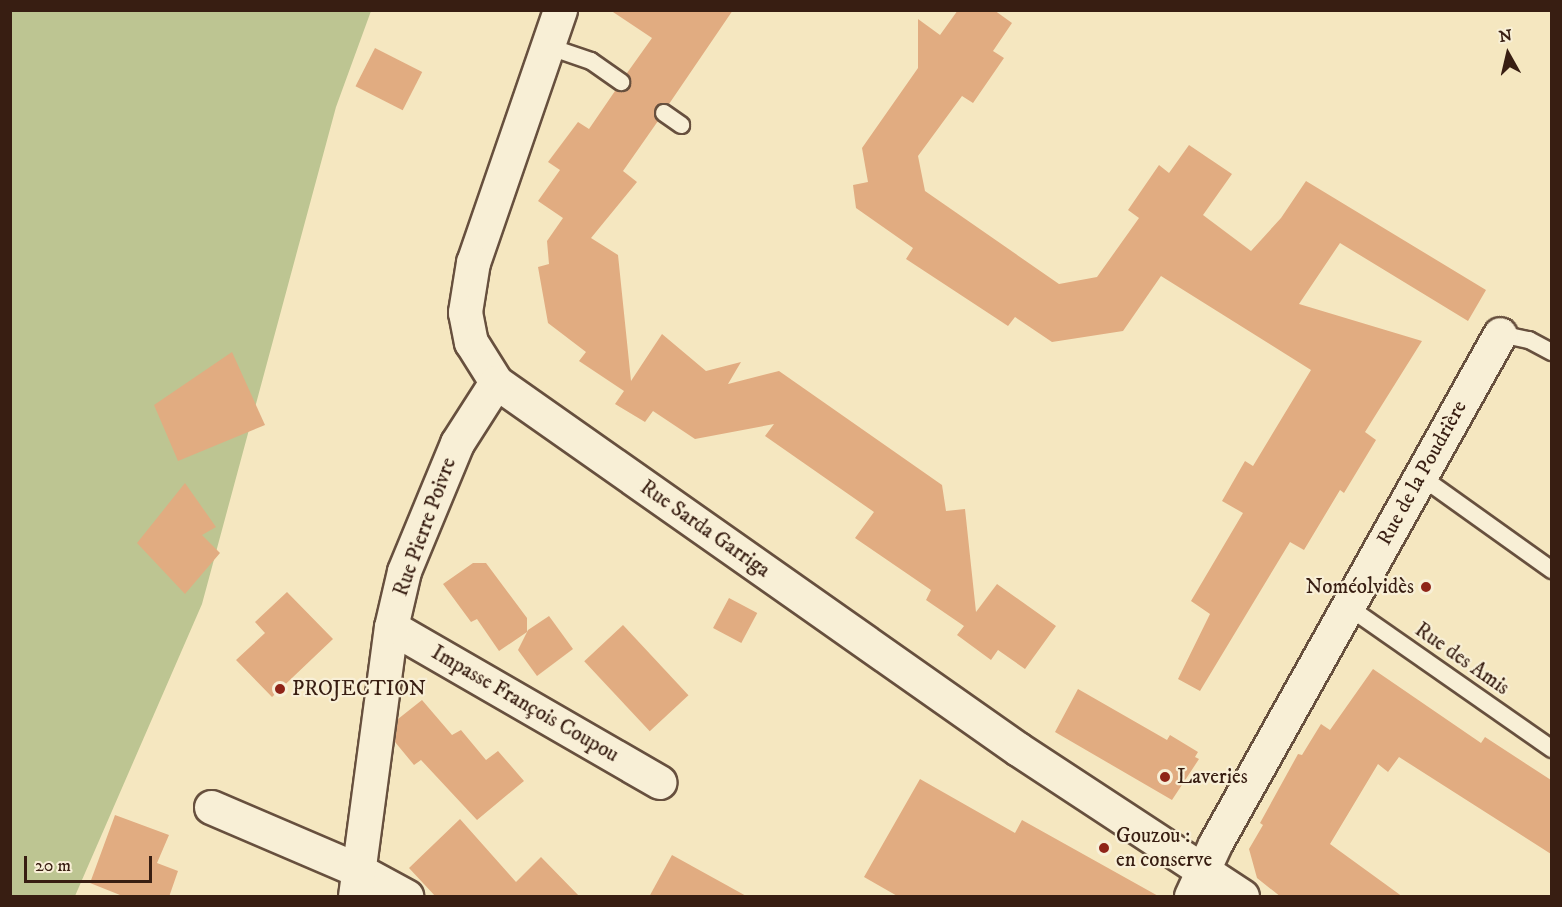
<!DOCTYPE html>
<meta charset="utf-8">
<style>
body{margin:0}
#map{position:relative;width:1562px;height:907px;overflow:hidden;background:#f5e7c0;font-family:"IM FELL DW Pica",serif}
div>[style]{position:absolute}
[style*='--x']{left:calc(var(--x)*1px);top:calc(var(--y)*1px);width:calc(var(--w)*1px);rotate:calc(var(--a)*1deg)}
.green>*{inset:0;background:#bdc592}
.building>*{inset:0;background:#e1ac81;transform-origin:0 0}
.roads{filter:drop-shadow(2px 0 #67503e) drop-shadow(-2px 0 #67503e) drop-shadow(0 2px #67503e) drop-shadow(0 -2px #67503e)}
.lane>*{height:16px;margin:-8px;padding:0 8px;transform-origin:8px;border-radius:8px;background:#f8efd6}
.street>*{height:33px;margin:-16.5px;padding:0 16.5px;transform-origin:16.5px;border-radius:16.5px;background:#f8efd6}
.dots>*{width:16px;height:16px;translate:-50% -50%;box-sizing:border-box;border:3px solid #f8efd6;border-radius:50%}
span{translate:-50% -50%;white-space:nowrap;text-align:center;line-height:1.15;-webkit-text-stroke:4.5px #f8efd6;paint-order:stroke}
.street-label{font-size:21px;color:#381e12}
.poi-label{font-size:21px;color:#381e12}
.right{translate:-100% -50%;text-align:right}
.left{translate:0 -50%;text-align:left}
.frame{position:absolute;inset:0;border:12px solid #381e12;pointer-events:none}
.north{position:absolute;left:1478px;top:24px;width:60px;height:60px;-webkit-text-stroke:4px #f8efd6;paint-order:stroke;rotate:352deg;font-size:16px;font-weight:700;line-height:24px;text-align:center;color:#381e12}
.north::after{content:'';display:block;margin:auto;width:21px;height:27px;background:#381e12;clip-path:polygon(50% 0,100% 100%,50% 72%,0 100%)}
.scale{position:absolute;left:24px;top:856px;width:128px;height:27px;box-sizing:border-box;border:3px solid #381e12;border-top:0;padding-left:8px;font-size:18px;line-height:21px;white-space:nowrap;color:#381e12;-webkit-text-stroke:4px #f8efd6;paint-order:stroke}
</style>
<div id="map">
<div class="green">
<div style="clip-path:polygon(10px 11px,371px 11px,336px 107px,202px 604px,75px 896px,11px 896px)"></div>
</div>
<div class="building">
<div style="clip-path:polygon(610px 10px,733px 10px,669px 104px,655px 107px,658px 121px,623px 171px,637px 182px,591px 238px,618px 255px,631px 381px,662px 334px,706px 371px,741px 362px,728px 384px,779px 371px,942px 485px,946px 511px,965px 509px,976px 612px,997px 584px,1056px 626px,1025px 669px,998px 650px,991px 660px,957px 635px,964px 626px,926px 600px,931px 590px,855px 538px,874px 512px,765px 436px,774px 424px,695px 439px,653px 411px,645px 422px,615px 404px,624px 391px,579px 361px,586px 352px,548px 323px,538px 267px,549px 264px,547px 241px,563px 218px,538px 201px,560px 170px,548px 162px,578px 122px,589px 129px,615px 91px,629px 88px,631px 82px,627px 73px,652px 38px)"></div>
<div style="clip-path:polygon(958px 10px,994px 10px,1012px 23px,993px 51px,1004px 58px,973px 103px,962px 96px,918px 156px,925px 191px,1059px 284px,1097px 277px,1139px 218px,1128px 210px,1159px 165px,1169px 173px,1189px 145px,1232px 174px,1203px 215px,1251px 251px,1281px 218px,1306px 181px,1486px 290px,1468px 321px,1340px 243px,1299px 304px,1422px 341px,1365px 432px,1376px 440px,1344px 493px,1340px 490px,1304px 550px,1290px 542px,1200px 691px,1178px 679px,1210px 614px,1191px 601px,1243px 513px,1222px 501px,1245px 461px,1253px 466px,1311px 370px,1161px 276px,1123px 331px,1052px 342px,1015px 317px,1008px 326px,906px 259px,913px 248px,856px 208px,853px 185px,868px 182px,862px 148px,918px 68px,918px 19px,940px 35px)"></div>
<div style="left:375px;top:48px;width:53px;height:43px;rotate:27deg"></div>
<div style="clip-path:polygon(232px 352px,265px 425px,178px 461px,154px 405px)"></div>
<div style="clip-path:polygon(185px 483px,216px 527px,202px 535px,220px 553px,185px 594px,137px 543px)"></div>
<div style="clip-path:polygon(473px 563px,486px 563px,527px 618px,527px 632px,499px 651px,477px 619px,471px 622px,443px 584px)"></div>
<div style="clip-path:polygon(287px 592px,333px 639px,272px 697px,236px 660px,265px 633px,255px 622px)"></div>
<div style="left:729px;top:598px;width:32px;height:34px;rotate:28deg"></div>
<div style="clip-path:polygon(549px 616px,573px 649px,537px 676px,518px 650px,528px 630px)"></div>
<div style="left:623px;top:625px;width:96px;height:53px;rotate:47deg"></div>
<div style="clip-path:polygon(1373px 669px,1481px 743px,1485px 737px,1551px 780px,1551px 854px,1399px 757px,1388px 772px,1378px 764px,1330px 844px,1403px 897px,1281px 897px,1257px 878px,1249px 849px,1263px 825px,1260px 823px,1298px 754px,1302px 755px,1321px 724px,1330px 730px)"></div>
<div style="clip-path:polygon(1078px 689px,1167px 740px,1170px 735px,1198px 752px,1195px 757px,1199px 759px,1172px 800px,1055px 732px)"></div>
<div style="clip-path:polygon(422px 700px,452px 735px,461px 730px,486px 760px,498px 751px,524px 781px,477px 820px,421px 760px,414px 765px,395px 742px,398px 719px)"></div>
<div style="clip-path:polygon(920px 779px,1015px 833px,1022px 820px,1160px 897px,899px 897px,864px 877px)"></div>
<div style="clip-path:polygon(115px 815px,169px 835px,157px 863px,178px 871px,169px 897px,125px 897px,90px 883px)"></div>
<div style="clip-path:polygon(460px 819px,516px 882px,541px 857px,580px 897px,436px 897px,409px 868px)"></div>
<div style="clip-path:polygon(672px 855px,748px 897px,649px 897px)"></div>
</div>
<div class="roads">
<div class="lane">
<div style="--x:547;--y:46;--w:46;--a:18.8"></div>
<div style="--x:591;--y:61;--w:37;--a:35"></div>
<div style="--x:664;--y:113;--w:21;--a:35"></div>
<div style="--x:1500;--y:334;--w:30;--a:12"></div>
<div style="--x:1529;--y:340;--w:26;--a:28"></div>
<div style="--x:1420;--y:476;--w:162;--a:35.5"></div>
<div style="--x:1347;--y:606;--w:250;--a:34.9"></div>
</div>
<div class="street">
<div style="--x:560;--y:10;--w:267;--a:109"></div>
<div style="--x:473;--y:262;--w:51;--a:99.1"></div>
<div style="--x:465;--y:312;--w:31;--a:79"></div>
<div style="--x:471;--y:342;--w:47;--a:58"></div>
<div style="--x:496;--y:382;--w:638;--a:35.11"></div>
<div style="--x:1018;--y:749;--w:268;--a:33.3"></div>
<div style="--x:391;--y:627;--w:310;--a:30"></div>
<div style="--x:211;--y:807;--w:160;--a:23.2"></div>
<div style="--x:358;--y:870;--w:55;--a:28.4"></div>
<div style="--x:355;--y:896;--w:271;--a:-82.4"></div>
<div style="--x:391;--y:627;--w:57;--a:-76.9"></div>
<div style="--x:404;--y:571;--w:139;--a:-67.5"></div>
<div style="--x:457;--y:443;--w:72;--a:-57.4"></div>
<div style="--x:1191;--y:896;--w:57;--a:-65.2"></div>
<div style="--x:1215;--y:844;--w:584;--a:-60.8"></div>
</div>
</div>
<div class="dots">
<div style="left:1426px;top:587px;background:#8f2418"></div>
<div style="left:280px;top:689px;background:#8f2418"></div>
<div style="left:1165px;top:777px;background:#8f2418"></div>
<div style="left:1104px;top:848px;background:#8f2418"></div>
</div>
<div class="street-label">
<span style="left:1422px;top:473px;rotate:-61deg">Rue de la Poudrière</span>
<span style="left:425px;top:527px;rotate:-70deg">Rue Pierre Poivre</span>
<span style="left:705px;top:529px;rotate:35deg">Rue Sarda Garriga</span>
<span style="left:1462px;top:659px;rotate:35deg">Rue des Amis</span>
<span style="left:525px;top:704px;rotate:30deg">Impasse François Coupou</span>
</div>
<div class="poi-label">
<span class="right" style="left:1414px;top:587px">Noméolvidès</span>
<span class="left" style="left:292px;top:689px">PROJECTION</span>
<span class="left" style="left:1177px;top:777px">Laveries</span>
<span class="left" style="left:1116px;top:848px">Gouzou :<br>en conserve</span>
</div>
<div class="frame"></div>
<div class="north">N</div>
<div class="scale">20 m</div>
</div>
